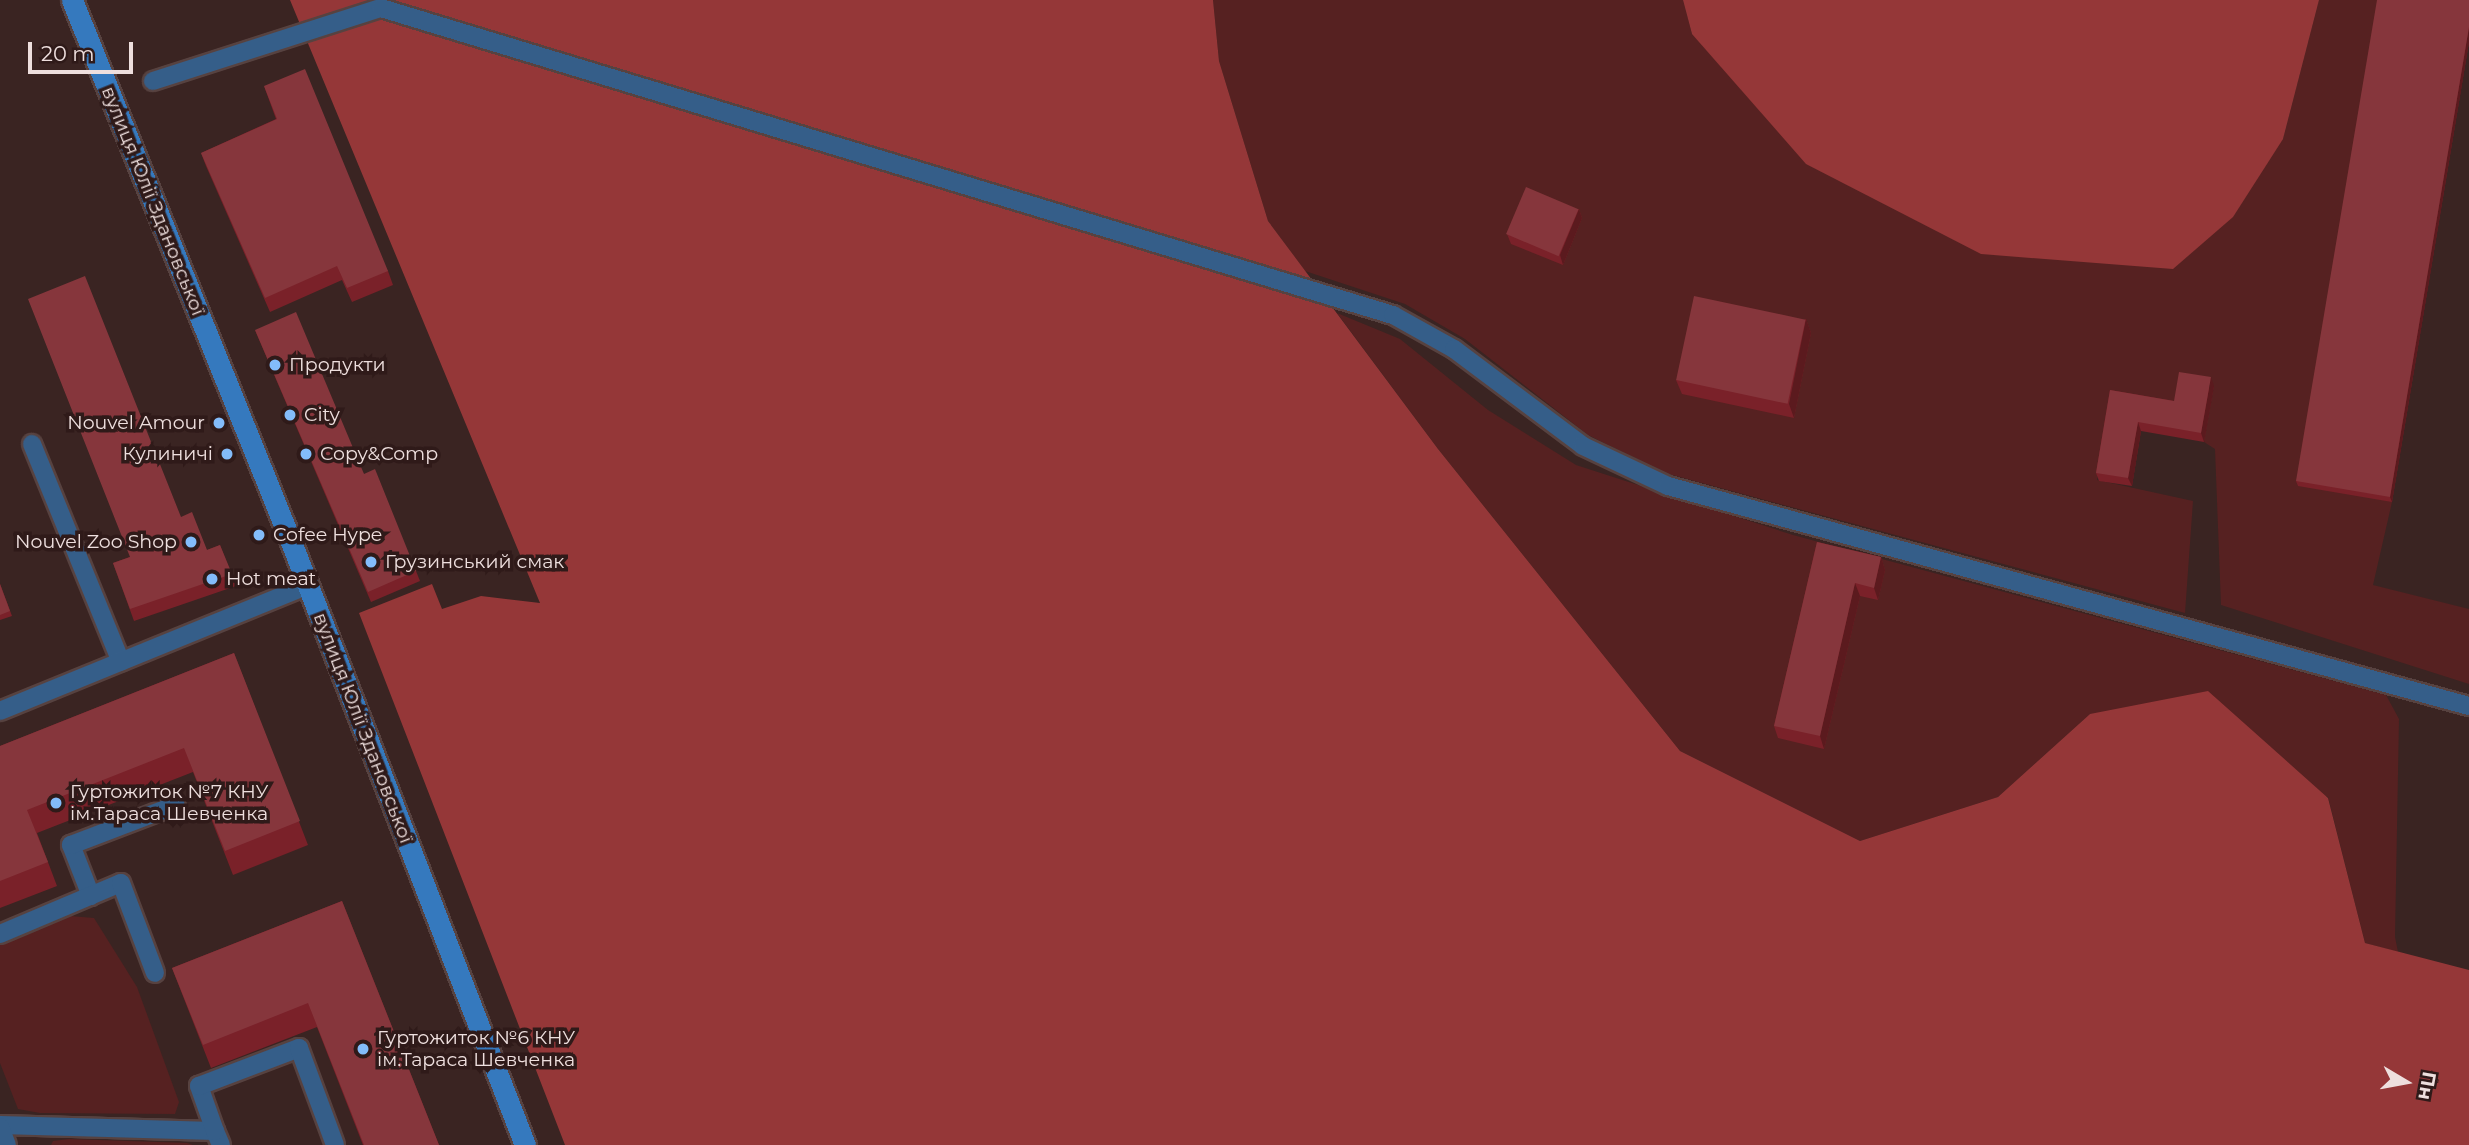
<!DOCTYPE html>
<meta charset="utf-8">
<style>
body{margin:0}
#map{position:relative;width:2469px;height:1145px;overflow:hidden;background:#3a2422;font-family:Montserrat,sans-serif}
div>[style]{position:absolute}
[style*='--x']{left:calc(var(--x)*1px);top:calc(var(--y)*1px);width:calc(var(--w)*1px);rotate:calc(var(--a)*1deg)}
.green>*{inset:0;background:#562121}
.forest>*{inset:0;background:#953738}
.roads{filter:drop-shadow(2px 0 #574240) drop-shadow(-2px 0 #574240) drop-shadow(0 2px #574240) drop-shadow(0 -2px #574240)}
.lane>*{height:18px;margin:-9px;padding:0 9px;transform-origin:9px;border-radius:9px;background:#355e89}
.secondary>*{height:21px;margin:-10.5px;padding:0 10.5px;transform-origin:10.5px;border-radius:10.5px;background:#3579be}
.wall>*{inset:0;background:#7a2129}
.shaded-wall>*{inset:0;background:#5b1a1e}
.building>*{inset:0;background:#86363c;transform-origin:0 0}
.dots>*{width:19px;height:19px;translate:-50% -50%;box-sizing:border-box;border:4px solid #2f1a19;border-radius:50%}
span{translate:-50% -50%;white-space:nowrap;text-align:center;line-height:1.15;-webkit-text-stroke:7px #2f1a19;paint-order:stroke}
.street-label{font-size:19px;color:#eedfde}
.poi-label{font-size:19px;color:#eedfde}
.left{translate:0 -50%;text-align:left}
.right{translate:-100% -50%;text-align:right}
.north{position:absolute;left:2371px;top:1047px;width:70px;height:70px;-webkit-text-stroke:5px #2f1a19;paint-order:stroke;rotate:100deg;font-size:19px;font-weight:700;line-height:28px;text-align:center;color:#eedfde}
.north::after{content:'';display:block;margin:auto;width:24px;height:32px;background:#eedfde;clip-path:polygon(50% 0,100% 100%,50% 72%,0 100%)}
.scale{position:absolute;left:28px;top:42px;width:105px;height:32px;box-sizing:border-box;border:4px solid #eedfde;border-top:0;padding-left:9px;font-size:21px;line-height:24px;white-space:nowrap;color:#eedfde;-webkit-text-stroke:5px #2f1a19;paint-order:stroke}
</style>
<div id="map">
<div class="green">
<div style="clip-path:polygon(1213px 0,1683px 0,1692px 34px,2283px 139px,2319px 0,2379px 0,2392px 502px,2373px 585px,2469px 609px,2469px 684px,2221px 605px,2215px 449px,2204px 442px,2214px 386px,2183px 381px,2173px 436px,2141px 425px,2100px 460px,2097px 480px,2193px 501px,2185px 613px,1665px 473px,1588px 435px,1465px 339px,1405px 304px,1305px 271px,1268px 221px,1219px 61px)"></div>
<div style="clip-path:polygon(1337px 313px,1400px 339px,1488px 410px,1576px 465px,1793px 535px,2386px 695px,2399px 719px,2395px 937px,2398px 952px,2365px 943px,2328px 797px,2090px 714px,1998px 797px,1860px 841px,1680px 751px,1438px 449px)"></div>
<div style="clip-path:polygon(70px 916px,94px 918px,137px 987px,179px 1102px,175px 1114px,40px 1113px,18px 1109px,0 1063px,0 943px)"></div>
<div style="clip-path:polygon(69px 1139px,187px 1143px,193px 1145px,51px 1145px,53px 1141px)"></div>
</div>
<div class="forest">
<div style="clip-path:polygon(290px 0,1213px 0,1219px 61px,1268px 221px,1438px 449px,1680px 751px,1860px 841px,1998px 797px,2090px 714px,2208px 691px,2328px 798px,2365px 943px,2469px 970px,2469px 1145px,565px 1145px,359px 613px,432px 584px,442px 609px,481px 596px,540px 603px)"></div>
<div style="clip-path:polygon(1683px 0,2319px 0,2283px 139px,2233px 217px,2173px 269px,1981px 254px,1806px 164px,1692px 34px)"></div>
</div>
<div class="roads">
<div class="lane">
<div style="--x:153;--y:81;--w:239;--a:-17.8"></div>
<div style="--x:381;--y:8;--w:1058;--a:16.88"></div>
<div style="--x:1393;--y:315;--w:70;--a:29.1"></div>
<div style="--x:1454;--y:349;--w:161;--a:36.9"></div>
<div style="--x:1583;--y:446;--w:94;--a:25.2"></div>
<div style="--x:1668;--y:486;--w:831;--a:15.36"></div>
<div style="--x:32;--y:444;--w:235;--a:67.8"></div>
<div style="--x:0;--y:711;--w:333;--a:-22.2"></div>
<div style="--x:91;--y:896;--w:55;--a:-111.4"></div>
<div style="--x:71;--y:845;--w:112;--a:-20.9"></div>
<div style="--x:0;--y:934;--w:131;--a:-22.9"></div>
<div style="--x:121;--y:883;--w:96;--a:69.3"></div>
<div style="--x:0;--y:1125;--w:215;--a:1.6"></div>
<div style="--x:215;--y:1131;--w:15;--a:67"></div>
<div style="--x:0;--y:1127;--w:19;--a:69"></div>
<div style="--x:215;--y:1131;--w:48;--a:-109.6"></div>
<div style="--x:199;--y:1086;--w:107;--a:-20.8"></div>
<div style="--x:299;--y:1048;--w:103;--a:69.6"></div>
</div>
<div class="secondary">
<div style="--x:72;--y:0;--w:595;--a:68"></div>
<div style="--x:295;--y:552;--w:636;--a:68.8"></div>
</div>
</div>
<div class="wall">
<div style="clip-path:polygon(2469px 0,2469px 42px,2392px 502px,2298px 486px,2296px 481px)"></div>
<div style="clip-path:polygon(264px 86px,388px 271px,393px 285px,352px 302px,342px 280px,270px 312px,206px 166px,201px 153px,276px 119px)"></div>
<div style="clip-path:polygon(1579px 209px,1582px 218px,1563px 265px,1511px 244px,1507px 234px)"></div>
<div style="clip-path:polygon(1806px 319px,1811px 333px,1794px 418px,1682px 394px,1676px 380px)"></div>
<div style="clip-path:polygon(255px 330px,364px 474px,416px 571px,420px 581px,371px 602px)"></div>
<div style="clip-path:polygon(2214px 386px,2204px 442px,2141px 431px,2132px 486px,2099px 481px,2096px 473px,2110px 390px,2174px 401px)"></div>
<div style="clip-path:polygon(181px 517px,207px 550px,220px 545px,236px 586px,134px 621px,113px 563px,130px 557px)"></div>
<div style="clip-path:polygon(1817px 542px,1881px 557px,1885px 570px,1878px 600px,1860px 596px,1824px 749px,1778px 738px,1774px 726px)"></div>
<div style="clip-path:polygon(0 584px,12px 616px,0 620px)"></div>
<div style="clip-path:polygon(234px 653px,308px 845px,233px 875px,193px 772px,37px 833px,57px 886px,0 908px,0 746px)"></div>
<div style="clip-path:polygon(342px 901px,439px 1145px,363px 1145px,317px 1027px,211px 1068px,172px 968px)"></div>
</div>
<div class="shaded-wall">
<div style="clip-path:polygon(2469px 27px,2469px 42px,2392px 502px,2390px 497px)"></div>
<div style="clip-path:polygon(1579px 209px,1582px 218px,1563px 265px,1560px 255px)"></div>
<div style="clip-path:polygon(1806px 319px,1811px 333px,1794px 418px,1789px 404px)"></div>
<div style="clip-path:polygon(2211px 377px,2214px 386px,2204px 442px,2201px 433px)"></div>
<div style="clip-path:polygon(2138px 422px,2141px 431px,2132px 486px,2128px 478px)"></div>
<div style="clip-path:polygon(1881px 557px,1885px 570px,1878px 600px,1874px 588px)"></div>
<div style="clip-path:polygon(1855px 583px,1860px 596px,1824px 749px,1820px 736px)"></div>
</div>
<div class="building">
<div style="clip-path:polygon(2377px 0,2469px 0,2469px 27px,2390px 497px,2296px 481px)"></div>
<div style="clip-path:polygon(305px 69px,388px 271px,347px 288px,337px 266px,265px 298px,201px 153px,277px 119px,264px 86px)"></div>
<div style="left:1526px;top:187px;width:57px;height:51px;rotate:23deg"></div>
<div style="clip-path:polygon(85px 276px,181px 517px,192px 512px,207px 550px,220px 545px,232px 574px,130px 609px,113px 563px,130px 557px,28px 299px)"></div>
<div style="left:1694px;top:296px;width:114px;height:86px;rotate:12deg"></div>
<div style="clip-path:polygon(296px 312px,364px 474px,375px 469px,416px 571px,368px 592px,255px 330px)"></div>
<div style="clip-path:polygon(2179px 372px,2211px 377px,2201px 433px,2138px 422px,2128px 478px,2096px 473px,2110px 390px,2174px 401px)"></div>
<div style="clip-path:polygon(1817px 542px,1881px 557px,1874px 588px,1855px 583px,1820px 736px,1774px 726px)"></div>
<div style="clip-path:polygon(0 584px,10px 611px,0 615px)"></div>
<div style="clip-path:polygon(234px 653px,300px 821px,225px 851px,184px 748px,27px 810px,48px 862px,0 881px,0 746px)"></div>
<div style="clip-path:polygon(342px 901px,439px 1145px,364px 1145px,308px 1003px,203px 1045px,172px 968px)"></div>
</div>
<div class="dots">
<div style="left:275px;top:365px;background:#83bcfa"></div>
<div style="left:290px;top:415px;background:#83bcfa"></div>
<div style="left:219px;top:423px;background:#83bcfa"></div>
<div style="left:227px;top:454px;background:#83bcfa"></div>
<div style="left:306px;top:454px;background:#83bcfa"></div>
<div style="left:259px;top:535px;background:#83bcfa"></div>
<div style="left:191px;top:542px;background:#83bcfa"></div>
<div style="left:371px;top:562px;background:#83bcfa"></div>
<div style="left:212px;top:579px;background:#83bcfa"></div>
<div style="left:56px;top:803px;background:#83bcfa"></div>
<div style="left:363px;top:1049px;background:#83bcfa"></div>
</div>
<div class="street-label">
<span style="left:153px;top:201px;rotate:68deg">вулиця Юлії Здановської</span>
<span style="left:363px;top:728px;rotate:69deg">вулиця Юлії Здановської</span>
</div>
<div class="poi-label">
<span class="left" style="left:289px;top:365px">Продукти</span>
<span class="left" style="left:304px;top:415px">City</span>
<span class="right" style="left:205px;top:423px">Nouvel Amour</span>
<span class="right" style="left:213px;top:454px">Кулиничі</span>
<span class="left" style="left:320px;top:454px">Copy&amp;Comp</span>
<span class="left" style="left:273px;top:535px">Cofee Hype</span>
<span class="right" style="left:177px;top:542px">Nouvel Zoo Shop</span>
<span class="left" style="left:385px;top:562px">Грузинський смак</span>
<span class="left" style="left:226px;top:579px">Hot meat</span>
<span class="left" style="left:70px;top:803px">Гуртожиток №7 КНУ<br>ім.Тараса Шевченка</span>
<span class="left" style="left:377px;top:1049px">Гуртожиток №6 КНУ<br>ім.Тараса Шевченка</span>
</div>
<div class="north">Пн</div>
<div class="scale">20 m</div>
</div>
